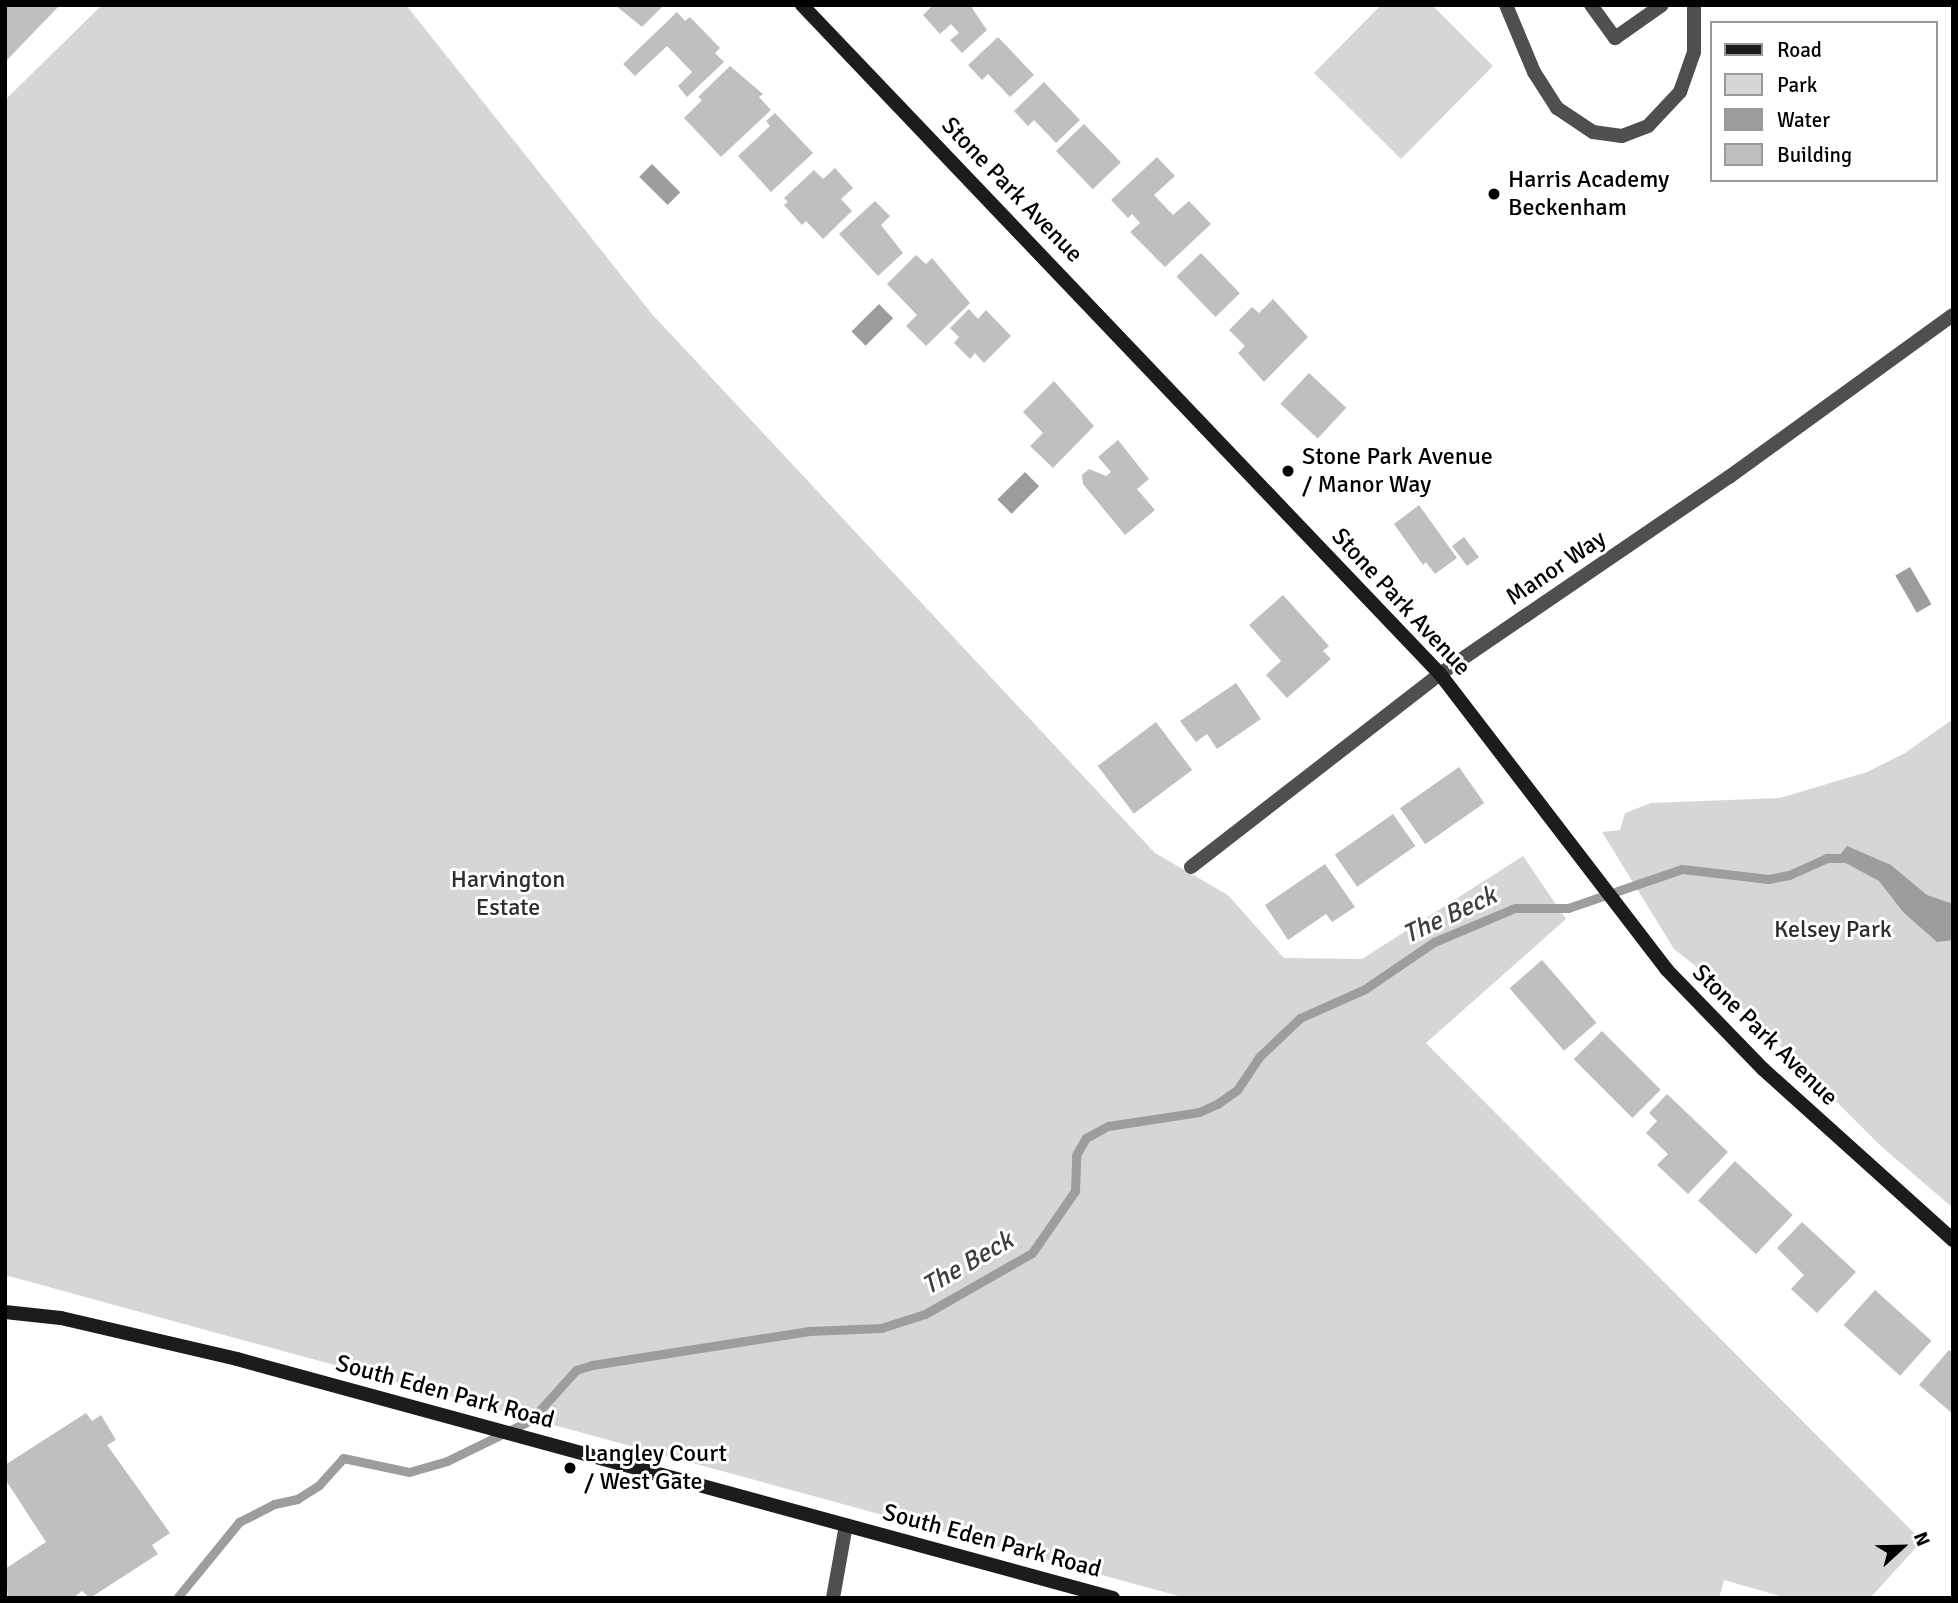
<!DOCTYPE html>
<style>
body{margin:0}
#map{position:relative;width:1958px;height:1603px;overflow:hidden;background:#fff;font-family:Signika,sans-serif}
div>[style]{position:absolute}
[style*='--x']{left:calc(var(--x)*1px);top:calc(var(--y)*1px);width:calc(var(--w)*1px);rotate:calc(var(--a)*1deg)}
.green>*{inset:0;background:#d6d6d6}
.water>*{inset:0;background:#9d9d9d;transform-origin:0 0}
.stream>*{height:9px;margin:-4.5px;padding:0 4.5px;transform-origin:4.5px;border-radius:4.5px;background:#9d9d9d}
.building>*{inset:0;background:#bfbfbf;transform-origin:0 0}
.lane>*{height:14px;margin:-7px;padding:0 7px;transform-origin:7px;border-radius:7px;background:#4f4f4f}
.street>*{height:14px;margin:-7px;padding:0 7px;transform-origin:7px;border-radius:7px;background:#4f4f4f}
.secondary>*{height:14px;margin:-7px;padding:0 7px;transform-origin:7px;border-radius:7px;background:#1c1c1c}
.dots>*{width:19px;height:19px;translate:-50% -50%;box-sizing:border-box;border:4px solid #fff;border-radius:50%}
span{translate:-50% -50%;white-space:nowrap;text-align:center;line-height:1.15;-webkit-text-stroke:6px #fff;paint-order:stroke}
.poi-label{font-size:24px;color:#000}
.left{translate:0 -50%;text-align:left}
.street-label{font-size:24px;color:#000}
.park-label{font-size:24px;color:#2d2d2d}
.water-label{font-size:26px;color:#3e3e3e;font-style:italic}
.frame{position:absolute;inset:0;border:7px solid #000;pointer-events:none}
.legend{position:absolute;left:1710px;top:21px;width:228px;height:161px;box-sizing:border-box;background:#fff;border:2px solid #999;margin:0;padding:9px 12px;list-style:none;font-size:21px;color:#000}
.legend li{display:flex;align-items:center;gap:14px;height:35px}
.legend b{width:35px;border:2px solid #999}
.north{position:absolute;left:1867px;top:1512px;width:70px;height:70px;-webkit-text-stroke:5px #fff;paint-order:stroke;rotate:68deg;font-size:19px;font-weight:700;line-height:28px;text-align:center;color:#000}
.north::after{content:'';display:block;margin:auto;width:24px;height:32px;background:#000;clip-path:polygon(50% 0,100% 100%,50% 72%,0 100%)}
</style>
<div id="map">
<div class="green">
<div style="clip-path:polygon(102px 5px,406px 5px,652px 314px,1155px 853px,1228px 895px,1284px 958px,1362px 959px,1523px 856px,1566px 919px,1426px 1043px,1922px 1541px,1870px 1598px,1787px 1598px,1724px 1580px,1719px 1598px,1186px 1598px,5px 1275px,5px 100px)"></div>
<div style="clip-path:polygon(1381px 5px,1432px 5px,1493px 66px,1401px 159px,1314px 73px)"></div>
<div style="clip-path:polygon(1953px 719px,1953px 1208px,1882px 1147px,1716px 982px,1674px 949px,1602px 832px,1620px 830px,1625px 813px,1651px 803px,1780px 798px,1867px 772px,1905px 753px)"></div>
</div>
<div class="water">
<div style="left:652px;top:164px;width:40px;height:18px;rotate:45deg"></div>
<div style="left:879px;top:304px;width:20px;height:39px;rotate:45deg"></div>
<div style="left:1025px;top:472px;width:20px;height:39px;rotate:45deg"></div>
<div style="left:1910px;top:567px;width:43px;height:17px;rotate:60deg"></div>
<div style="clip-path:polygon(1847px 846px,1891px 865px,1927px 895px,1953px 904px,1953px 940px,1937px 942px,1903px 912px,1879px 881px,1842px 861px,1834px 862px)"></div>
</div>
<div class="stream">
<div style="--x:177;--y:1598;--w:98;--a:-50.8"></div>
<div style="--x:239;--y:1522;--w:39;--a:-27"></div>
<div style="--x:274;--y:1504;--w:24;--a:-12"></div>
<div style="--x:297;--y:1499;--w:26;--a:-32"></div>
<div style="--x:319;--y:1485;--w:36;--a:-48"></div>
<div style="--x:343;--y:1458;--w:67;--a:12"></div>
<div style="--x:409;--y:1472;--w:40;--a:-16"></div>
<div style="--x:447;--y:1461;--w:93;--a:-26"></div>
<div style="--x:531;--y:1420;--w:67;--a:-48"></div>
<div style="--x:576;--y:1370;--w:17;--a:-17"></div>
<div style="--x:592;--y:1365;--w:220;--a:-8.9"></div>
<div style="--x:809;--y:1331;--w:72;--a:-2.4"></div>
<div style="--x:881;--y:1328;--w:46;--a:-17.7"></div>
<div style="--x:925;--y:1314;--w:123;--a:-29.7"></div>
<div style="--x:1032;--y:1253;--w:75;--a:-55.3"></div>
<div style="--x:1075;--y:1191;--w:36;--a:-88"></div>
<div style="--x:1076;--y:1155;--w:20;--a:-60"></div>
<div style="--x:1086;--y:1138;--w:25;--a:-29"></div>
<div style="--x:1108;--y:1126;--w:92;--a:-8.7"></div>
<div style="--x:1199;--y:1112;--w:20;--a:-24"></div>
<div style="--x:1217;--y:1104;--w:24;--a:-35"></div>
<div style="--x:1237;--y:1090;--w:40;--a:-56"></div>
<div style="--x:1259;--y:1057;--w:57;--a:-43.6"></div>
<div style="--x:1300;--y:1018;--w:71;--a:-24"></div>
<div style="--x:1365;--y:989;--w:83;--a:-34.3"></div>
<div style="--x:1434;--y:942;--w:88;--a:-22.8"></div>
<div style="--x:1515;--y:908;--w:53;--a:0"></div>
<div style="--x:1568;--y:908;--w:120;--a:-18.9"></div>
<div style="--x:1682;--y:869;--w:87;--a:6.6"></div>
<div style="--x:1768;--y:879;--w:21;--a:-11"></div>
<div style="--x:1789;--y:875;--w:42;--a:-24.1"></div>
<div style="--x:1827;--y:858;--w:24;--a:0"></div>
</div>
<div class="building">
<div style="clip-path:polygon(5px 5px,60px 5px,5px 62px)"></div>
<div style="clip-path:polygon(615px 5px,664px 5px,642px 27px)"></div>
<div style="clip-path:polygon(933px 5px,970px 5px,987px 30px,962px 53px,950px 40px,959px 33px,951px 24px,940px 34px,923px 15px)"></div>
<div style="clip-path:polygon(677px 12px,685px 21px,690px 17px,720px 48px,715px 53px,724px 62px,687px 97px,678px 86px,692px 72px,667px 46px,635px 76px,623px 64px)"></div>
<div style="clip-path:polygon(998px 37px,1034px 75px,1010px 97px,988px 74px,982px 80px,968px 65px)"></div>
<div style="clip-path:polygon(730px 66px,763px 94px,759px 97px,771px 110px,721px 157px,684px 118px,702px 100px,698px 97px)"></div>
<div style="clip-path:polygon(1044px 82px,1080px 120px,1056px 143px,1034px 120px,1028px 126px,1014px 111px)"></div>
<div style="clip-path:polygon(775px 113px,813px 153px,771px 192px,738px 156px,770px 126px,766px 121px)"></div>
<div style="left:1084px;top:124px;width:53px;height:39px;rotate:46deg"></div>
<div style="clip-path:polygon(1157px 157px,1175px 176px,1154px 195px,1173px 215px,1189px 201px,1211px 224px,1165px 267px,1130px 232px,1140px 223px,1132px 214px,1128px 218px,1111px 200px)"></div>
<div style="clip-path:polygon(835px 168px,853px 188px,841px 199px,852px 211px,823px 239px,806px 221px,802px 225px,784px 205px,788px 202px,784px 198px,814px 170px,823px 179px)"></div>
<div style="clip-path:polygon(875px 201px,890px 216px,881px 225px,903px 253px,878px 276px,839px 234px)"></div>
<div style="left:1201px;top:253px;width:56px;height:34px;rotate:46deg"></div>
<div style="clip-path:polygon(916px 255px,926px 264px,932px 258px,970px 303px,926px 346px,906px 326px,917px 315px,887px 284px)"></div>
<div style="clip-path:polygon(1273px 299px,1308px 337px,1264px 382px,1238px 353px,1245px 346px,1229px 330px,1252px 307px,1259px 313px)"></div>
<div style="clip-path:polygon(969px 309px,978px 319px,986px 310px,1011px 336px,984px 363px,975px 353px,970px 359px,954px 343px,959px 337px,950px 328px)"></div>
<div style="left:1309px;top:373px;width:51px;height:42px;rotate:43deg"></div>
<div style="clip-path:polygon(1054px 381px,1094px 426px,1053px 468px,1030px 446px,1043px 433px,1023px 412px)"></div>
<div style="clip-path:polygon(1118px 440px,1149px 479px,1137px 489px,1155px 510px,1125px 535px,1083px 484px,1082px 475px,1089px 469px,1106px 476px,1111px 472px,1098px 457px)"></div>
<div style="clip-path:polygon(1419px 505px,1457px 558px,1435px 574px,1426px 562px,1423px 565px,1394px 524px)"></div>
<div style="left:1464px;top:537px;width:25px;height:15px;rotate:53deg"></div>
<div style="clip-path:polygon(1283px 595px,1329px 646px,1323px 651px,1331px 659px,1287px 698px,1266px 675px,1281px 661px,1249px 625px)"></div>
<div style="clip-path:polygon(1236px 683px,1261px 719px,1217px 749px,1207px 734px,1196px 742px,1180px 721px)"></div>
<div style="left:1156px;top:722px;width:60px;height:73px;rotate:53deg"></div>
<div style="left:1459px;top:767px;width:44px;height:72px;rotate:55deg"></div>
<div style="left:1393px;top:814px;width:39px;height:71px;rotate:55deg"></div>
<div style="clip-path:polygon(1325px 864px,1355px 907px,1332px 922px,1326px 914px,1288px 940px,1265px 905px)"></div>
<div style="left:1542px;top:960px;width:83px;height:43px;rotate:49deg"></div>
<div style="left:1602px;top:1031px;width:83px;height:40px;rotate:45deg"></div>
<div style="clip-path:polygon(1667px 1094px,1728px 1152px,1688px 1194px,1657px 1165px,1668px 1154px,1646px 1133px,1657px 1121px,1649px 1113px)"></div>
<div style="left:1735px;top:1161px;width:79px;height:54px;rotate:43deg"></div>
<div style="clip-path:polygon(1802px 1222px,1856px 1272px,1817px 1313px,1791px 1289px,1804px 1275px,1777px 1248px)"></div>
<div style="left:1875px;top:1290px;width:76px;height:47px;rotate:42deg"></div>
<div style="clip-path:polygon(1949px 1350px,1953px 1353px,1953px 1414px,1919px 1385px)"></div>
<div style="clip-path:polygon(86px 1413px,92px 1421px,101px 1415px,116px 1440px,107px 1445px,170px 1533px,152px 1545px,158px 1554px,90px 1598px,82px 1591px,73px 1598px,8px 1598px,5px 1569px,46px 1542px,5px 1479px,5px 1465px)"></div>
</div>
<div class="lane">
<div style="--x:1506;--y:5;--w:73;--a:67.3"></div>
<div style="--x:1534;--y:72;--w:43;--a:57.4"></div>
<div style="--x:1557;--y:108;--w:43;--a:33.7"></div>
<div style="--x:1593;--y:132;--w:29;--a:8"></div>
<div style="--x:1622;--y:136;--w:28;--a:-21"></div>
<div style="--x:1648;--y:126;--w:47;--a:-46.7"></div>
<div style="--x:1680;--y:92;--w:42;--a:-70.7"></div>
<div style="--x:1694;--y:52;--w:47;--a:-90"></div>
<div style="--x:1591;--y:5;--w:41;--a:54"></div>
<div style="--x:1615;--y:38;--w:57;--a:-35.1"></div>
</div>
<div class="street">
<div style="--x:1191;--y:867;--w:315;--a:-37.8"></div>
<div style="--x:1440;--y:674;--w:350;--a:-34.3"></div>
<div style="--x:1729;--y:477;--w:276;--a:-35.9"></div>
<div style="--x:833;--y:1598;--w:74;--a:-79.9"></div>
</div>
<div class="secondary">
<div style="--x:802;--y:5;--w:924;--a:46.36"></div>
<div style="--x:1440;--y:674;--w:373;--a:52.5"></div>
<div style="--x:1667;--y:970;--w:138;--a:45.9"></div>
<div style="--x:1763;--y:1069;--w:256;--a:42"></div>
<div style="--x:5;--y:1312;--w:56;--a:6.1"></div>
<div style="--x:61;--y:1318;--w:181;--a:13.1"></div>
<div style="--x:237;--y:1359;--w:908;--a:15.26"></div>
</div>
<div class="dots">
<div style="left:1494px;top:194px;background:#000"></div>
<div style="left:1288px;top:471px;background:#000"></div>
<div style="left:570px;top:1468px;background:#000"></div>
</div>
<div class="poi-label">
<span class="left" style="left:1508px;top:194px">Harris Academy<br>Beckenham</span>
<span class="left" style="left:1302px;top:471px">Stone Park Avenue<br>/ Manor Way</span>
<span class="left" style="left:584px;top:1468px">Langley Court<br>/ West Gate</span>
</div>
<div class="street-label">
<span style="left:1012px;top:190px;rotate:46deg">Stone Park Avenue</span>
<span style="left:1556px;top:568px;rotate:-34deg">Manor Way</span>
<span style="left:1401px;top:602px;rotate:47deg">Stone Park Avenue</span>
<span style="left:1765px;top:1035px;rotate:44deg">Stone Park Avenue</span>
<span style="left:445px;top:1392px;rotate:15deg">South Eden Park Road</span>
<span style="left:992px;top:1541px;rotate:15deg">South Eden Park Road</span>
</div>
<div class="park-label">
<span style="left:508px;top:894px">Harvington<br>Estate</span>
<span style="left:1833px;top:930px">Kelsey Park</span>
</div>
<div class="water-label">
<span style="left:1450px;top:916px;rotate:-25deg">The Beck</span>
<span style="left:968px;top:1264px;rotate:-30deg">The Beck</span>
</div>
<div class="frame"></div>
<ul class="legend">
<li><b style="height:9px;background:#1c1c1c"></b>Road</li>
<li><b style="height:19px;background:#d6d6d6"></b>Park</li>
<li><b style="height:19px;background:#9d9d9d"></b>Water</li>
<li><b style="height:19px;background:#bfbfbf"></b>Building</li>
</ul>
<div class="north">N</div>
</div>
